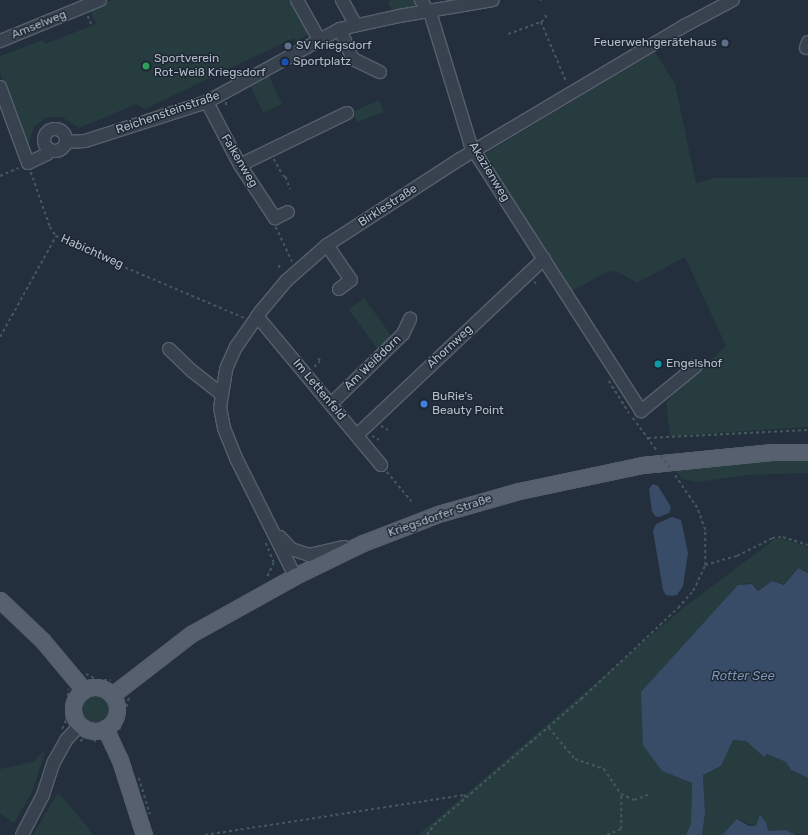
<!DOCTYPE html>
<meta charset="utf-8">
<style>
body{margin:0}
#map{position:relative;width:808px;height:835px;overflow:hidden;background:#242f3e;font-family:Rubik,sans-serif}
div>[style]{position:absolute}
[style*='--x']{left:calc(var(--x)*1px);top:calc(var(--y)*1px);width:calc(var(--w)*1px);rotate:calc(var(--a)*1deg)}
.green>*{inset:0;background:#263c3f;transform-origin:0 0}
.round{border-radius:50%}
.water>*{inset:0;background:#394c67}
.path>*{height:1.5px;margin-top:-0.75px;transform-origin:0;background:repeating-linear-gradient(90deg,#44595c 0 3px,transparent 0 6px)}
.roads{filter:drop-shadow(1px 0 #565f6c) drop-shadow(-1px 0 #565f6c) drop-shadow(0 1px #565f6c) drop-shadow(0 -1px #565f6c)}
.minor>*{height:12px;margin:-6px;padding:0 6px;transform-origin:6px;border-radius:6px;background:#38414e}
.minor>.ring{margin:-6px;padding:0;box-sizing:content-box;background:none;border:12px solid #38414e;border-radius:50%}
.major>*{height:15px;margin:-7.5px;padding:0 7.5px;transform-origin:7.5px;border-radius:7.5px;background:#56606e}
.major>.ring{margin:-7.5px;padding:0;box-sizing:content-box;background:none;border:15px solid #56606e;border-radius:50%}
.path-bridge>*{height:1.5px;margin-top:-0.75px;transform-origin:0;background:repeating-linear-gradient(90deg,#44595c 0 3px,transparent 0 6px)}
.dots>*{width:11px;height:11px;translate:-50% -50%;box-sizing:border-box;border:2px solid #1d2633;border-radius:50%}
span{translate:-50% -50%;white-space:nowrap;text-align:center;line-height:1.15;-webkit-text-stroke:3px #1d2633;paint-order:stroke}
.street-label{font-size:12px;color:#b4bcc9}
.poi-label{font-size:12px;color:#b4bcc9}
.right{translate:-100% -50%;text-align:right}
.left{translate:0 -50%;text-align:left}
.water-label{font-size:13px;color:#7c92b1;font-style:italic}
</style>
<div id="map">
<div class="green">
<div style="clip-path:polygon(112px 0,303px 0,318px 29px,296px 41px,294px 38px,145px 109px,136px 104px,79px 128px,62px 117px,47px 117px,34px 127px,27px 148px,6px 98px,0 72px,0 56px,43px 40px,45px 44px,96px 24px,90px 9px)"></div>
<div style="clip-path:polygon(391px 0,417px 0,414px 6px,392px 10px,388px 2px)"></div>
<div style="clip-path:polygon(655px 52px,675px 84px,696px 183px,714px 178px,808px 177px,808px 427px,670px 436px,666px 402px,726px 346px,685px 257px,637px 283px,616px 271px,607px 272px,568px 293px,483px 155px)"></div>
<div style="clip-path:polygon(273px 57px,276px 59px,210px 95px,142px 117px,162px 107px,183px 103px,208px 92px)"></div>
<div style="left:269px;top:76px;width:31px;height:21px;rotate:65deg"></div>
<div style="clip-path:polygon(379px 100px,384px 112px,357px 122px,352px 112px)"></div>
<div style="left:364px;top:298px;width:52px;height:19px;rotate:54deg"></div>
<div style="clip-path:polygon(808px 456px,808px 473px,746px 475px,698px 482px,682px 479px,673px 466px)"></div>
<div style="clip-path:polygon(775px 539px,784px 539px,808px 547px,808px 572px,797px 568px,784px 584px,772px 581px,758px 590px,752px 583px,738px 585px,662px 771px,692px 783px,691px 824px,686px 835px,418px 835px,682px 609px)"></div>
<div class="round" style="left:79px;top:693px;width:32px;height:32px"></div>
<div style="clip-path:polygon(733px 740px,746px 741px,764px 757px,767px 754px,786px 762px,791px 770px,808px 778px,808px 835px,767px 831px,737px 819px,722px 835px,702px 835px,705px 813px,703px 775px,721px 766px)"></div>
<div style="clip-path:polygon(46px 749px,32px 792px,14px 823px,0 813px,0 769px,33px 762px)"></div>
<div style="clip-path:polygon(58px 793px,69px 805px,94px 835px,33px 835px)"></div>
</div>
<div class="water">
<div style="clip-path:polygon(653px 484px,658px 486px,671px 507px,669px 513px,659px 517px,655px 516px,652px 511px,649px 489px)"></div>
<div style="clip-path:polygon(672px 517px,681px 520px,688px 553px,683px 586px,677px 595px,672px 596px,666px 595px,663px 590px,653px 531px,656px 524px)"></div>
<div style="clip-path:polygon(798px 568px,808px 573px,808px 778px,791px 770px,786px 762px,767px 754px,764px 757px,746px 741px,733px 740px,721px 766px,703px 775px,705px 813px,702px 835px,686px 835px,691px 824px,692px 783px,662px 771px,643px 745px,641px 692px,738px 585px,752px 584px,758px 591px,772px 581px,784px 585px)"></div>
<div style="clip-path:polygon(760px 815px,766px 822px,768px 831px,785px 830px,796px 835px,722px 835px,737px 819px,749px 826px,756px 826px)"></div>
</div>
<div class="path">
<div style="--x:541;--y:0;--w:1;--a:90"></div>
<div style="--x:88;--y:16;--w:11;--a:68"></div>
<div style="--x:541;--y:22;--w:6;--a:-39"></div>
<div style="--x:546;--y:18;--w:6;--a:-108"></div>
<div style="--x:508;--y:34;--w:35;--a:-20"></div>
<div style="--x:541;--y:22;--w:66;--a:66.9"></div>
<div style="--x:226;--y:102;--w:6;--a:81"></div>
<div style="--x:274;--y:159;--w:19;--a:62"></div>
<div style="--x:283;--y:176;--w:3;--a:18"></div>
<div style="--x:286;--y:177;--w:13;--a:72"></div>
<div style="--x:31;--y:172;--w:58;--a:70.9"></div>
<div style="--x:50;--y:227;--w:11;--a:56"></div>
<div style="--x:56;--y:236;--w:16;--a:30"></div>
<div style="--x:70;--y:244;--w:189;--a:23"></div>
<div style="--x:0;--y:176;--w:20;--a:-24"></div>
<div style="--x:276;--y:227;--w:38;--a:65"></div>
<div style="--x:279;--y:265;--w:6;--a:72"></div>
<div style="--x:534;--y:282;--w:6;--a:31"></div>
<div style="--x:0;--y:337;--w:115;--a:-61"></div>
<div style="--x:314;--y:367;--w:8;--a:-45"></div>
<div style="--x:320;--y:361;--w:3;--a:-135"></div>
<div style="--x:609;--y:381;--w:38;--a:58"></div>
<div style="--x:633;--y:418;--w:42;--a:53.7"></div>
<div style="--x:381;--y:426;--w:8;--a:30"></div>
<div style="--x:372;--y:436;--w:8;--a:30"></div>
<div style="--x:648;--y:438;--w:160;--a:-2.9"></div>
<div style="--x:387;--y:472;--w:38;--a:50"></div>
<div style="--x:266;--y:543;--w:22;--a:68"></div>
<div style="--x:274;--y:563;--w:17;--a:115"></div>
<div style="--x:705;--y:565;--w:33;--a:-16"></div>
<div style="--x:737;--y:556;--w:39;--a:-27"></div>
<div style="--x:772;--y:538;--w:11;--a:-5"></div>
<div style="--x:783;--y:537;--w:26;--a:18"></div>
<div style="--x:86;--y:674;--w:13;--a:27"></div>
<div style="--x:98;--y:680;--w:13;--a:0"></div>
<div style="--x:549;--y:728;--w:40;--a:50"></div>
<div style="--x:575;--y:759;--w:31;--a:19"></div>
<div style="--x:604;--y:769;--w:30;--a:56"></div>
<div style="--x:621;--y:794;--w:14;--a:25"></div>
<div style="--x:634;--y:800;--w:15;--a:-20"></div>
<div style="--x:62;--y:729;--w:10;--a:-66"></div>
<div style="--x:66;--y:720;--w:31;--a:-86"></div>
<div style="--x:119;--y:730;--w:34;--a:-73"></div>
<div style="--x:80;--y:741;--w:9;--a:-27"></div>
<div style="--x:88;--y:737;--w:11;--a:27"></div>
<div style="--x:139;--y:778;--w:38;--a:73"></div>
<div style="--x:205;--y:835;--w:262;--a:-8.8"></div>
<div style="--x:464;--y:795;--w:4;--a:45"></div>
<div style="--x:427;--y:835;--w:12;--a:-55"></div>
<div style="--x:434;--y:825;--w:194;--a:-40.6"></div>
<div style="--x:581;--y:699;--w:133;--a:-43.2"></div>
<div style="--x:678;--y:608;--w:23;--a:-49"></div>
<div style="--x:693;--y:591;--w:29;--a:-65"></div>
<div style="--x:705;--y:565;--w:35;--a:-90"></div>
<div style="--x:705;--y:530;--w:23;--a:-110"></div>
<div style="--x:697;--y:508;--w:42;--a:-124.4"></div>
<div style="--x:607;--y:835;--w:15;--a:-23"></div>
<div style="--x:621;--y:829;--w:35;--a:-90"></div>
</div>
<div class="roads">
<div class="minor">
<div style="--x:297;--y:0;--w:45;--a:60.6"></div>
<div style="--x:342;--y:0;--w:29;--a:61"></div>
<div style="--x:421;--y:0;--w:14;--a:60"></div>
<div style="--x:430;--y:12;--w:140;--a:73"></div>
<div style="--x:471;--y:146;--w:315;--a:57.3"></div>
<div style="--x:641;--y:411;--w:70;--a:-39.2"></div>
<div style="--x:340;--y:29;--w:33;--a:67"></div>
<div style="--x:353;--y:59;--w:30;--a:26"></div>
<div style="--x:0;--y:41;--w:108;--a:-22.3"></div>
<div style="--x:806;--y:48;--w:6;--a:-72"></div>
<div style="--x:0;--y:87;--w:81;--a:69.8"></div>
<div style="--x:28;--y:163;--w:21;--a:-25"></div>
<div style="--x:47;--y:154;--w:4;--a:-63"></div>
<div style="--x:207;--y:102;--w:71;--a:62.4"></div>
<div style="--x:240;--y:165;--w:64;--a:56.6"></div>
<div style="--x:275;--y:218;--w:14;--a:-25"></div>
<div class="ring" style="left:44px;top:129px;width:10px;height:10px"></div>
<div style="--x:66;--y:142;--w:19;--a:-3"></div>
<div style="--x:85;--y:141;--w:128;--a:-17.7"></div>
<div style="--x:207;--y:102;--w:152;--a:-28.8"></div>
<div style="--x:340;--y:29;--w:60;--a:-12.4"></div>
<div style="--x:399;--y:16;--w:95;--a:-9.7"></div>
<div style="--x:240;--y:165;--w:119;--a:-25.9"></div>
<div style="--x:327;--y:245;--w:42;--a:55.6"></div>
<div style="--x:351;--y:280;--w:15;--a:143"></div>
<div style="--x:257;--y:316;--w:194;--a:50.2"></div>
<div style="--x:169;--y:349;--w:32;--a:44"></div>
<div style="--x:192;--y:371;--w:36;--a:38"></div>
<div style="--x:331;--y:404;--w:100;--a:-44.2"></div>
<div style="--x:403;--y:334;--w:17;--a:-65"></div>
<div style="--x:357;--y:435;--w:257;--a:-43.3"></div>
<div style="--x:280;--y:537;--w:16;--a:47"></div>
<div style="--x:291;--y:549;--w:19;--a:18"></div>
<div style="--x:309;--y:555;--w:36;--a:-13"></div>
<div style="--x:295;--y:576;--w:132;--a:-116.6"></div>
<div style="--x:236;--y:458;--w:32;--a:-112"></div>
<div style="--x:224;--y:428;--w:20;--a:-101"></div>
<div style="--x:220;--y:408;--w:39;--a:-81"></div>
<div style="--x:226;--y:369;--w:24;--a:-66"></div>
<div style="--x:236;--y:347;--w:44;--a:-55.2"></div>
<div style="--x:261;--y:311;--w:39;--a:-50"></div>
<div style="--x:286;--y:281;--w:55;--a:-41.3"></div>
<div style="--x:327;--y:245;--w:158;--a:-32.9"></div>
<div style="--x:460;--y:159;--w:263;--a:-30.7"></div>
<div style="--x:686;--y:25;--w:53;--a:-28"></div>
<div style="--x:22;--y:835;--w:45;--a:-62.3"></div>
<div style="--x:43;--y:795;--w:35;--a:-72"></div>
<div style="--x:54;--y:762;--w:26;--a:-61"></div>
<div style="--x:67;--y:739;--w:19;--a:-47"></div>
</div>
<div class="major">
<div style="--x:0;--y:600;--w:59;--a:43.6"></div>
<div style="--x:43;--y:641;--w:64;--a:50.1"></div>
<div class="ring" style="left:73px;top:687px;width:29px;height:29px"></div>
<div style="--x:112;--y:695;--w:100;--a:-37.7"></div>
<div style="--x:191;--y:634;--w:119;--a:-29.1"></div>
<div style="--x:295;--y:576;--w:76;--a:-25.9"></div>
<div style="--x:363;--y:543;--w:80;--a:-21.1"></div>
<div style="--x:438;--y:514;--w:84;--a:-15.9"></div>
<div style="--x:519;--y:491;--w:126;--a:-11.9"></div>
<div style="--x:642;--y:465;--w:132;--a:-5.7"></div>
<div style="--x:773;--y:452;--w:35;--a:0"></div>
<div style="--x:105;--y:728;--w:35;--a:65"></div>
<div style="--x:120;--y:760;--w:79;--a:72.3"></div>
</div>
</div>
<div class="path-bridge">
<div style="--x:661;--y:456;--w:15;--a:53"></div>
</div>
<div class="dots">
<div style="left:725px;top:43px;background:#5c6f8a"></div>
<div style="left:288px;top:46px;background:#5c6f8a"></div>
<div style="left:285px;top:62px;background:#1a4fb4"></div>
<div style="left:146px;top:66px;background:#2e9e5b"></div>
<div style="left:658px;top:364px;background:#0f9aa8"></div>
<div style="left:424px;top:404px;background:#3f7fe0"></div>
</div>
<div class="street-label">
<span style="left:39px;top:25px;rotate:-22deg">Amselweg</span>
<span style="left:168px;top:113px;rotate:-19deg">Reichensteinstraße</span>
<span style="left:239px;top:161px;rotate:59deg">Falkenweg</span>
<span style="left:489px;top:172px;rotate:59deg">Akazienweg</span>
<span style="left:388px;top:206px;rotate:-33deg">Birklestraße</span>
<span style="left:92px;top:252px;rotate:24deg">Habichtweg</span>
<span style="left:450px;top:347px;rotate:-43deg">Ahornweg</span>
<span style="left:373px;top:363px;rotate:-44deg">Am Weißdorn</span>
<span style="left:319px;top:390px;rotate:50deg">Im Lettenfeld</span>
<span style="left:440px;top:516px;rotate:-19deg">Kriegsdorfer Straße</span>
</div>
<div class="poi-label">
<span class="right" style="left:717px;top:43px">Feuerwehrgerätehaus</span>
<span class="left" style="left:296px;top:46px">SV Kriegsdorf</span>
<span class="left" style="left:154px;top:66px">Sportverein<br>Rot-Weiß Kriegsdorf</span>
<span class="left" style="left:293px;top:62px">Sportplatz</span>
<span class="left" style="left:666px;top:364px">Engelshof</span>
<span class="left" style="left:432px;top:404px">BuRie's<br>Beauty Point</span>
</div>
<div class="water-label">
<span style="left:743px;top:676px">Rotter See</span>
</div>
</div>
